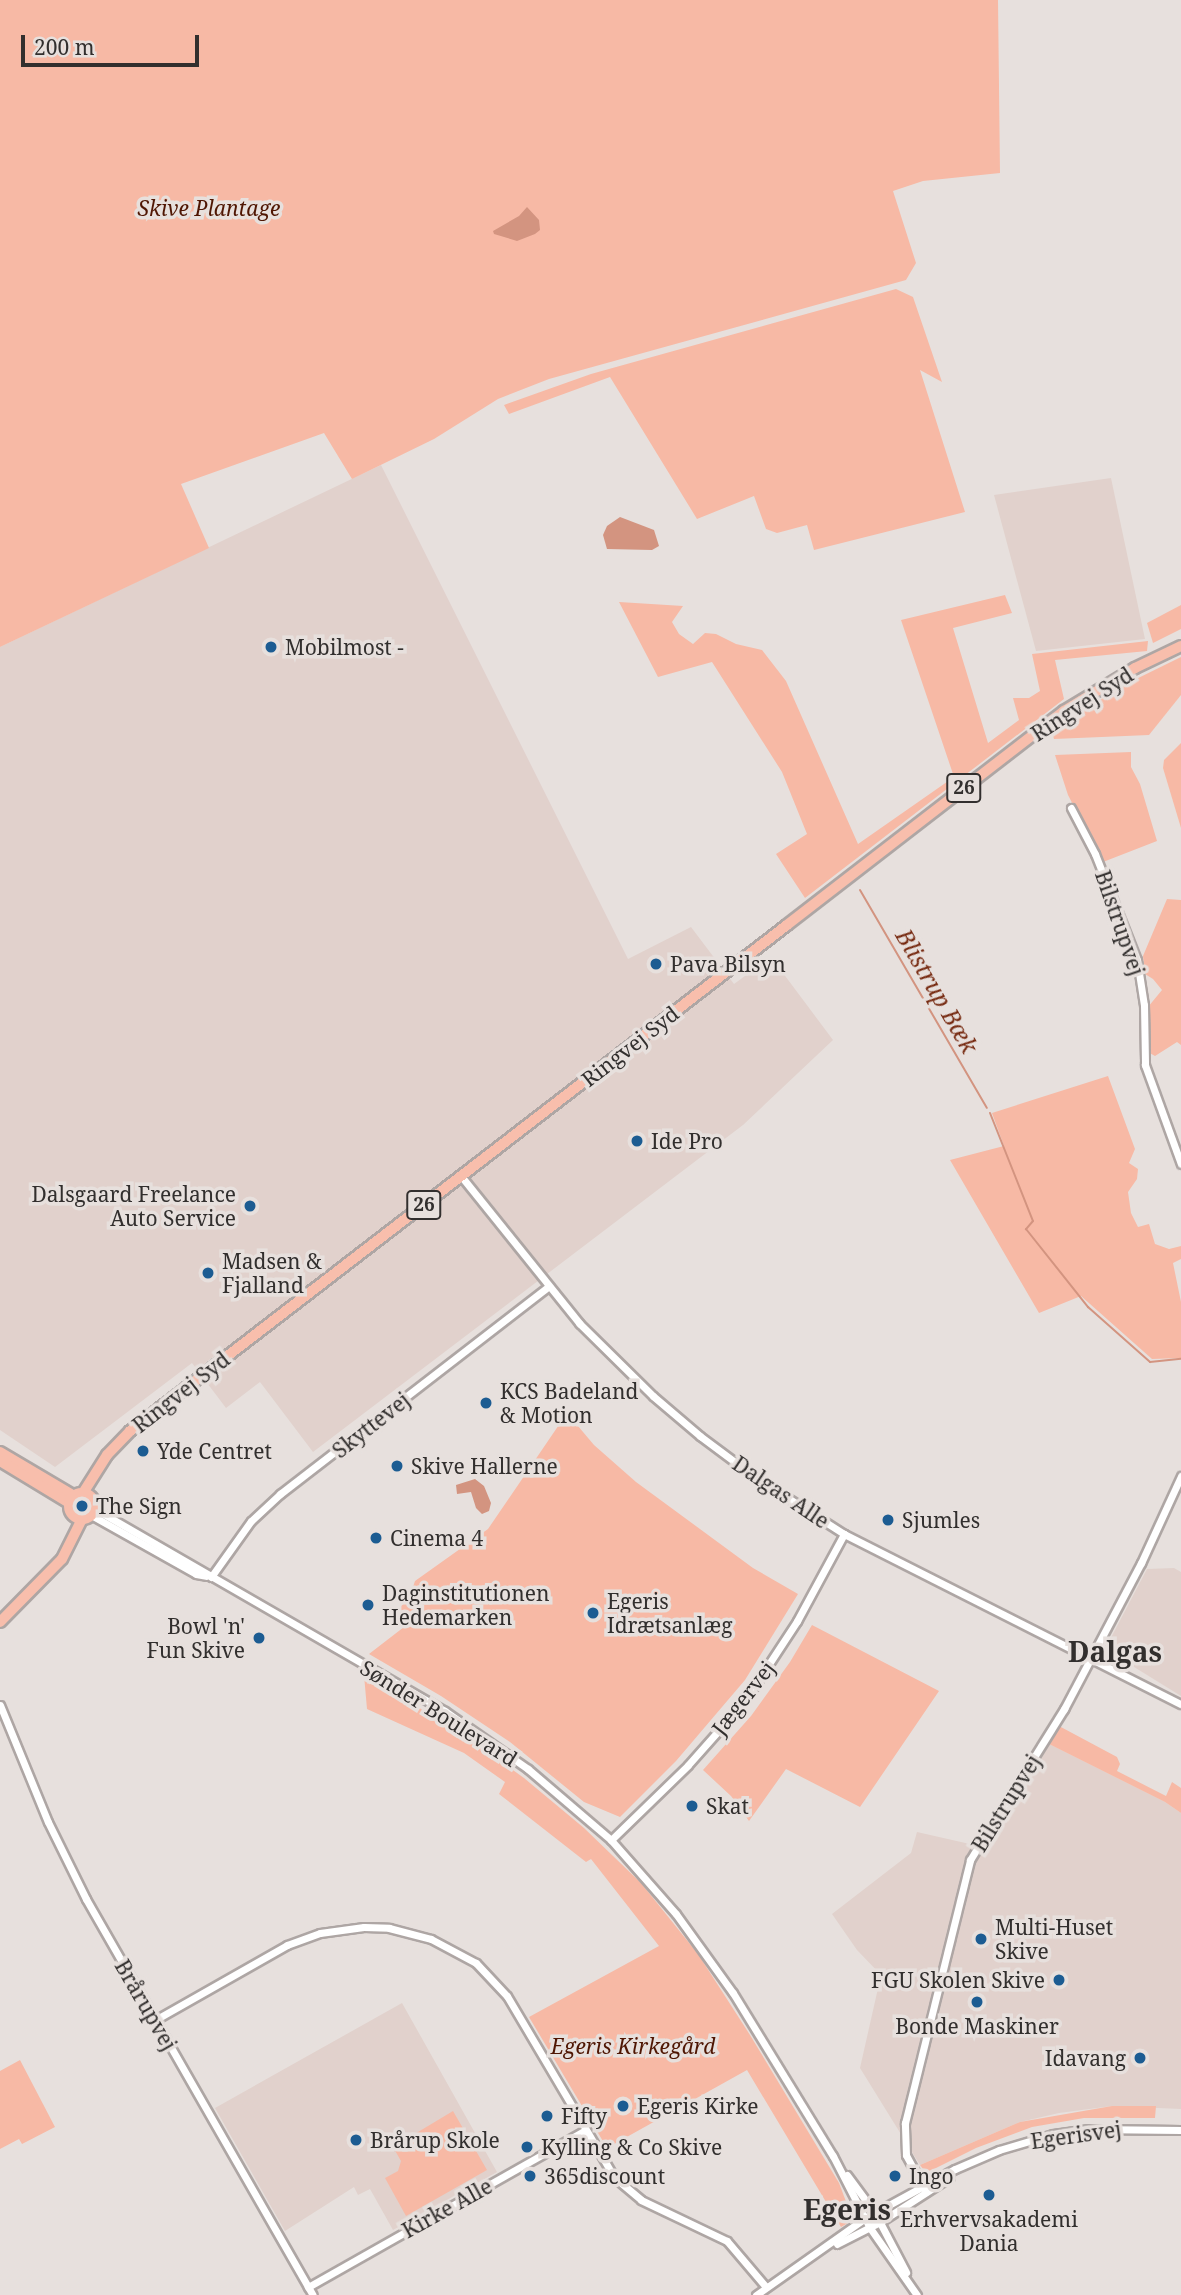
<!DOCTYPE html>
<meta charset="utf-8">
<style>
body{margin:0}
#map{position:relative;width:1181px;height:2295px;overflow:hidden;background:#e7e0dd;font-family:"Noto Serif",serif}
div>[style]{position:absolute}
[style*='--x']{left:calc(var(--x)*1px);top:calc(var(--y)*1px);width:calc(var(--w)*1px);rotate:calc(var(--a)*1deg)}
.built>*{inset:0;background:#e1d1cc}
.green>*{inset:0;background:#f7b9a5}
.water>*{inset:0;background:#d39480}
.stream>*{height:2px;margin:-1px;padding:0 1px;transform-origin:1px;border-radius:1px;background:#d39480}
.roads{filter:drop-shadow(2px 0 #aea6a4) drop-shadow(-2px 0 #aea6a4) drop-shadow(0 2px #aea6a4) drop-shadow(0 -2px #aea6a4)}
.minor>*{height:7px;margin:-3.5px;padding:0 3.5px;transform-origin:3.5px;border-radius:3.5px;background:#fff}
.major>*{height:10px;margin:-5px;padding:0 5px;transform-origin:5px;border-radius:5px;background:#f8beac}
.major>.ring{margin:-5px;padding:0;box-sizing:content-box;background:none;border:10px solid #f8beac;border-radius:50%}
.dots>*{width:19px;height:19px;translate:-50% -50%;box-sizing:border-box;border:4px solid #e7e0dd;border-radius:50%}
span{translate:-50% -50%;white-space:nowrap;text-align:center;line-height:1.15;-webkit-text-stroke:7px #e7e0dd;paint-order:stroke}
.shield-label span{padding:2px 5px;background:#e7e0dd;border:2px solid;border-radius:5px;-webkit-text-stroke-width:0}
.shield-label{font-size:19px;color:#322f2e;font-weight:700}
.park-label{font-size:21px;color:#4f1603;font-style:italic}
.poi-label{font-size:21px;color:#322f2e}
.left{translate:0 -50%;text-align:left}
.right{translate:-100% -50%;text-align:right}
.street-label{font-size:21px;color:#322f2e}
.water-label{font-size:23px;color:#772b12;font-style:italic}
.district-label{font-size:28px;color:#322f2e;font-weight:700}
.scale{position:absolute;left:21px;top:35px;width:178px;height:32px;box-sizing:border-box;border:4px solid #322f2e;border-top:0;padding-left:9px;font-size:21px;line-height:24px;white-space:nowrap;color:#322f2e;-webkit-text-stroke:5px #e7e0dd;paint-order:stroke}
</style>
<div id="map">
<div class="built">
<div style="clip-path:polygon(381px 465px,628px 959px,691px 927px,734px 984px,771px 957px,833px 1040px,743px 1125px,313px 1452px,260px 1382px,226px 1408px,192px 1363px,55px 1467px,0 1430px,0 647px)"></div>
<div style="clip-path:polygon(1111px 478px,1145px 639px,1036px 651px,994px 495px)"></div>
<div style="clip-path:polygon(1174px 1568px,1181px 1572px,1181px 1696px,1105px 1649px,1147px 1569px)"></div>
<div style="clip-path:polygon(1049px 1744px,1165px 1802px,1181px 1813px,1181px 2109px,1112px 2106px,1059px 2113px,1020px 2122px,920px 2165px,860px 2068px,881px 1975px,857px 1950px,832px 1914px,911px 1853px,917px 1832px,983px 1847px)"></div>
<div style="clip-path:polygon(402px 2003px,497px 2172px,393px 2230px,370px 2189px,358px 2195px,354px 2187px,285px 2231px,215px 2108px)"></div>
</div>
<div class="green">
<div style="clip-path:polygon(0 0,998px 0,1000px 173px,923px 181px,893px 191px,916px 263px,906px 280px,549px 379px,498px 399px,434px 439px,352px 479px,324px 433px,181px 484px,209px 548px,0 647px)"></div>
<div style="clip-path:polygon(896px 289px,913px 297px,942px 382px,920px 370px,965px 512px,814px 550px,807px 525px,777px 533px,766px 529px,754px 496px,697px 519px,610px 377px,509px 414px,504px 405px,591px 374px)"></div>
<div style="clip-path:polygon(1005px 595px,1012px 613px,953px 628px,988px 743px,1019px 720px,1013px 698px,1029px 698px,1040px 691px,1032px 654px,1148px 641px,1147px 651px,1055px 660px,1064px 699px,805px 898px,776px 854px,807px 834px,782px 772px,712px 662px,658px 677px,619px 602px,683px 606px,672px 622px,679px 634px,693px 644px,705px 633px,716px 634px,736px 644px,762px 650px,786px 681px,858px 844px,954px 777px,901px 620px)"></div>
<div style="clip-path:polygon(1181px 605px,1181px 629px,1153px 643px,1147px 623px)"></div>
<div style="clip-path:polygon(1181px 657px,1181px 695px,1149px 735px,1054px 739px,1052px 732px,1085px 709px,1124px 685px)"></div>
<div style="clip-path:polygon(1181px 743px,1181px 828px,1163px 768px,1164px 760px)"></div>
<div style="clip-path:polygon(1131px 752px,1131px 767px,1140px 784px,1157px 841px,1103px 862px,1068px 795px,1055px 755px)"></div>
<div style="clip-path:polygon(1167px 899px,1181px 900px,1181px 1045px,1177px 1042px,1155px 1056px,1146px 1051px,1148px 1007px,1162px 990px,1153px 979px,1145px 974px,1143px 956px)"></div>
<div style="clip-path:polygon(1108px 1076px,1135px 1149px,1129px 1163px,1138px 1169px,1137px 1179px,1128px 1192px,1131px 1213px,1138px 1227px,1149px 1224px,1155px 1244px,1169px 1249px,1181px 1246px,1181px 1259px,1173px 1263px,1181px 1302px,1181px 1358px,1152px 1359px,1081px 1296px,1039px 1313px,950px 1160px,1004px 1146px,992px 1113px)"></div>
<div style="clip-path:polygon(567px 1413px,594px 1445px,636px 1482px,753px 1568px,798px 1594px,745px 1680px,676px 1761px,620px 1817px,584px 1802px,510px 1742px,441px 1696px,369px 1654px,404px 1627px,399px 1619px,401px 1616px,399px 1608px,409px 1599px,415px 1581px,488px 1529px)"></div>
<div style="clip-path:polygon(812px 1625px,939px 1691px,860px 1807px,786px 1769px,749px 1821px,731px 1796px,703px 1770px,751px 1716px,790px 1662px)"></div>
<div style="clip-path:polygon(364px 1675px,463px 1734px,524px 1778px,584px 1828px,641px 1883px,698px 1954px,750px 2035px,839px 2183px,853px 2220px,841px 2227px,747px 2070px,607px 2148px,529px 2017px,659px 1946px,591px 1859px,586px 1862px,499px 1794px,505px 1782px,464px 1753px,367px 1709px)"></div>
<div style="clip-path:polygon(1059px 1726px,1117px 1757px,1120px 1764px,1117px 1771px,1166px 1796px,1172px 1782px,1181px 1788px,1181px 1813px,1165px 1802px,1049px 1744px)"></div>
<div style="clip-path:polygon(20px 2060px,55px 2127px,22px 2144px,19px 2139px,0 2149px,0 2071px)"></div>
<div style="clip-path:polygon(1112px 2106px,1156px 2106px,1155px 2118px,1084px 2118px,1032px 2127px,976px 2148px,926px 2173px,920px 2165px,1020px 2122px)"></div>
<div style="clip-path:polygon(453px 2111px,487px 2170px,406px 2216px,385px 2178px,398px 2171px,401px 2161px,393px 2147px)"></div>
</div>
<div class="water">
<div style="clip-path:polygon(527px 207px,539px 220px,540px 230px,535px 234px,517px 241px,494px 234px,493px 231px,519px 216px)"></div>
<div style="clip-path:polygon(620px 517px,654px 530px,659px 546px,652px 550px,607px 549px,603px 535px,607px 526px)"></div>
<div style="clip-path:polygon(475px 1479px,484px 1486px,491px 1503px,489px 1511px,482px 1514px,476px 1508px,471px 1492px,457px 1494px,456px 1485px)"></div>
</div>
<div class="stream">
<div style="--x:860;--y:890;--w:252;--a:59.8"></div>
<div style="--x:990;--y:1113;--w:116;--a:68.3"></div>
<div style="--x:1033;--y:1221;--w:11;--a:131"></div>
<div style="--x:1026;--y:1229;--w:100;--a:51.5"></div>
<div style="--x:1088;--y:1307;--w:83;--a:41.6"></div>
<div style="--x:1150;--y:1362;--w:31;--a:-6"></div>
</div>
<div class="roads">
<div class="minor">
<div style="--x:1071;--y:808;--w:52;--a:62.4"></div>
<div style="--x:1095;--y:854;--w:114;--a:68.4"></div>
<div style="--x:1137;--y:960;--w:46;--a:81.2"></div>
<div style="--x:1144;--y:1005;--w:60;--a:89"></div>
<div style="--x:1145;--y:1065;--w:105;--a:70"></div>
<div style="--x:461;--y:1176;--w:189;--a:51.2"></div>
<div style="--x:579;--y:1323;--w:104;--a:44.6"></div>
<div style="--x:653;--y:1396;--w:62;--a:40.4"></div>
<div style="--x:700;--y:1436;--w:69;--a:36.7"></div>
<div style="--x:755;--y:1477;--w:106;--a:32.6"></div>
<div style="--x:844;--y:1534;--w:377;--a:26.8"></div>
<div style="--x:95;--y:1509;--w:404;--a:30"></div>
<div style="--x:445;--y:1711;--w:101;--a:34.9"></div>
<div style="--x:528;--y:1769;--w:109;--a:40.5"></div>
<div style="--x:611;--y:1840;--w:98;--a:48.7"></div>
<div style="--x:676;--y:1914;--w:97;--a:54.2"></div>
<div style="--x:733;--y:1993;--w:191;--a:58.5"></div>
<div style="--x:833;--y:2156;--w:81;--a:62.8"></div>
<div style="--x:870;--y:2228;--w:82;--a:55"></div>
<div style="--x:91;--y:1515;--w:120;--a:29.3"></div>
<div style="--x:196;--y:1574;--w:10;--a:11"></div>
<div style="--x:211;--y:1577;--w:69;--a:-54.5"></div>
<div style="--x:251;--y:1521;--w:40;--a:-43"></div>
<div style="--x:280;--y:1494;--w:339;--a:-37.7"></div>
<div style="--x:0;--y:1705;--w:126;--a:67.7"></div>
<div style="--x:48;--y:1822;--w:86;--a:63.7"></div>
<div style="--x:86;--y:1899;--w:456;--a:60.2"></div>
<div style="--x:611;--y:1840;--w:107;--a:-44.2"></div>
<div style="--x:688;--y:1765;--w:84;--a:-48.4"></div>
<div style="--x:744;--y:1702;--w:97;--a:-56.8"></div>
<div style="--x:797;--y:1621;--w:99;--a:-61.6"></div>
<div style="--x:155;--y:2020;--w:152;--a:-29.6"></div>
<div style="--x:287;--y:1945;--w:35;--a:-20"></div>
<div style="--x:320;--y:1933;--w:44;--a:-7.8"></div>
<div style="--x:364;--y:1927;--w:25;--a:2"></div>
<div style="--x:389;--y:1928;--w:43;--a:14.7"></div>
<div style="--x:431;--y:1939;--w:51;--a:28.1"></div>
<div style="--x:476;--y:1963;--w:45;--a:46.8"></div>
<div style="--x:507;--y:1996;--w:210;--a:59.4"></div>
<div style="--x:614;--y:2177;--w:35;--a:40"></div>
<div style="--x:641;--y:2200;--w:95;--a:25.5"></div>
<div style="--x:727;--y:2241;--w:60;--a:49.7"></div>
<div style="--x:847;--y:2175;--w:47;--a:53.6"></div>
<div style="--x:875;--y:2213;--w:67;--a:62.3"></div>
<div style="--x:926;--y:2192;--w:42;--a:-118.4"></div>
<div style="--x:906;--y:2155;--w:32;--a:-92"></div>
<div style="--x:905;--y:2123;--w:271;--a:-76.1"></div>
<div style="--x:970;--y:1860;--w:178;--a:-58.1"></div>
<div style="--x:1064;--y:1709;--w:165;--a:-62.2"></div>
<div style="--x:1141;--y:1563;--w:96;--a:-65.3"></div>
<div style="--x:837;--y:2244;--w:48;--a:-27.1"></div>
<div style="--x:880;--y:2222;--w:83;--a:-32.7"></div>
<div style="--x:308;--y:2287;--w:319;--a:-29.5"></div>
<div style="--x:756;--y:2295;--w:133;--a:-35.2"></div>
<div style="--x:865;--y:2218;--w:102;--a:-28.6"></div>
<div style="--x:955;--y:2169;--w:48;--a:-23.4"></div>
<div style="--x:999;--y:2150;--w:56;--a:-16.5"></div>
<div style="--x:1053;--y:2134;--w:36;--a:-8"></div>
<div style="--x:1089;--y:2129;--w:92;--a:0.6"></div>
</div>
<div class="major">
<div style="--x:0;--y:1452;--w:86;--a:30.7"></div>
<div style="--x:0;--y:1461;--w:81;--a:31.3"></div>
<div class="ring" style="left:69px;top:1493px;width:16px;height:16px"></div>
<div style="--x:83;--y:1493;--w:45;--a:-57.7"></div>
<div style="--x:107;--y:1455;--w:33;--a:-46"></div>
<div style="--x:130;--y:1431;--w:829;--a:-37.6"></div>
<div style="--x:787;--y:925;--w:350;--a:-37.7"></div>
<div style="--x:1064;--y:711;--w:83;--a:-31.2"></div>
<div style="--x:1135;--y:668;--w:51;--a:-25.6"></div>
<div style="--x:0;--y:1622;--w:88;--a:-45.5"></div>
<div style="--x:62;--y:1559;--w:45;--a:-63.4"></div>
</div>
</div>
<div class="dots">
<div style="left:271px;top:647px;background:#1c5c92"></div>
<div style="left:656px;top:964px;background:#1c5c92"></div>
<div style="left:637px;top:1141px;background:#1c5c92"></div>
<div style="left:250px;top:1206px;background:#1c5c92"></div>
<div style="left:208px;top:1273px;background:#1c5c92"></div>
<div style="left:486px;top:1403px;background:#1c5c92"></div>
<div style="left:143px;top:1451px;background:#1c5c92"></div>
<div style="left:397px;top:1466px;background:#1c5c92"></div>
<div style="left:82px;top:1506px;background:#1c5c92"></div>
<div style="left:888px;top:1520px;background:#1c5c92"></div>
<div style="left:376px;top:1538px;background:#1c5c92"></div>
<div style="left:368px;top:1605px;background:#1c5c92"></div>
<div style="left:593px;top:1613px;background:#1c5c92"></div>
<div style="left:259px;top:1638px;background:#1c5c92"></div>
<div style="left:692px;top:1806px;background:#1c5c92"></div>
<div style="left:981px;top:1939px;background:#1c5c92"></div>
<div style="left:1059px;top:1980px;background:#1c5c92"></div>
<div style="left:977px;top:2002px;background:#1c5c92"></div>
<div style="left:1140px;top:2058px;background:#1c5c92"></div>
<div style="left:623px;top:2106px;background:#1c5c92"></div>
<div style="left:547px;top:2116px;background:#1c5c92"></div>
<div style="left:356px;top:2140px;background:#1c5c92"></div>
<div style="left:527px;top:2147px;background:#1c5c92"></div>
<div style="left:530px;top:2176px;background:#1c5c92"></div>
<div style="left:895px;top:2176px;background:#1c5c92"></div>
<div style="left:989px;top:2195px;background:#1c5c92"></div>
</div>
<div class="shield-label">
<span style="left:964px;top:788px">26</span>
<span style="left:424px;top:1205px">26</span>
</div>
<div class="park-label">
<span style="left:209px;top:208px">Skive Plantage</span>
<span style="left:633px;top:2046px">Egeris Kirkegård</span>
</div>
<div class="poi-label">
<span class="left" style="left:285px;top:647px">Mobilmost -</span>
<span class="left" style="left:670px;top:964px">Pava Bilsyn</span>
<span class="left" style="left:651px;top:1141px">Ide Pro</span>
<span class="right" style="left:236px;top:1206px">Dalsgaard Freelance<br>Auto Service</span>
<span class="left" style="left:222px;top:1273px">Madsen &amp;<br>Fjalland</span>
<span class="left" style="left:500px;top:1403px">KCS Badeland<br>&amp; Motion</span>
<span class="left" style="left:157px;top:1451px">Yde Centret</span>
<span class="left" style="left:411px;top:1466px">Skive Hallerne</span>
<span class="left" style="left:96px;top:1506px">The Sign</span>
<span class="left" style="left:902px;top:1520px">Sjumles</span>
<span class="left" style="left:390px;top:1538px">Cinema 4</span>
<span class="left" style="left:382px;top:1605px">Daginstitutionen<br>Hedemarken</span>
<span class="left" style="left:607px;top:1613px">Egeris<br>Idrætsanlæg</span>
<span class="right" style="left:245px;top:1638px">Bowl 'n'<br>Fun Skive</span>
<span class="left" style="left:706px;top:1806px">Skat</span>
<span class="left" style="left:995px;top:1939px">Multi-Huset<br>Skive</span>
<span class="right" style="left:1045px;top:1980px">FGU Skolen Skive</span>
<span style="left:977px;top:2026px">Bonde Maskiner</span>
<span class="right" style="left:1126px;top:2058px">Idavang</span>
<span class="left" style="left:637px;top:2106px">Egeris Kirke</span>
<span class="left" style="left:561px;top:2116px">Fifty</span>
<span class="left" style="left:370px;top:2140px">Brårup Skole</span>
<span class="left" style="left:541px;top:2147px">Kylling &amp; Co Skive</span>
<span class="left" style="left:544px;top:2176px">365discount</span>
<span class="left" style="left:909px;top:2176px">Ingo</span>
<span style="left:989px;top:2231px">Erhvervsakademi<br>Dania</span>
</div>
<div class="street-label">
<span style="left:1082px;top:704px;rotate:-33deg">Ringvej Syd</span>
<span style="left:1120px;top:923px;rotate:71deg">Bilstrupvej</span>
<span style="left:630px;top:1046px;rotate:-38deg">Ringvej Syd</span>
<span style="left:181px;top:1392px;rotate:-38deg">Ringvej Syd</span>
<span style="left:371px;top:1425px;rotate:-38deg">Skyttevej</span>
<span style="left:781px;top:1492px;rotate:34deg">Dalgas Alle</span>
<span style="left:743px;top:1698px;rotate:-52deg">Jægervej</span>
<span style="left:439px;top:1713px;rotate:32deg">Sønder Boulevard</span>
<span style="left:1006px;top:1803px;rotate:-58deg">Bilstrupvej</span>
<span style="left:146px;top:2005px;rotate:60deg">Brårupvej</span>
<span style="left:1076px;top:2135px;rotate:-8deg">Egerisvej</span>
<span style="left:447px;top:2208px;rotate:-29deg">Kirke Alle</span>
</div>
<div class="water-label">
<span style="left:937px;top:991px;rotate:60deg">Blistrup Bæk</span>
</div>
<div class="district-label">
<span style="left:1115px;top:1651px">Dalgas</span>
<span style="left:847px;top:2209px">Egeris</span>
</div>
<div class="scale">200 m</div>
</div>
